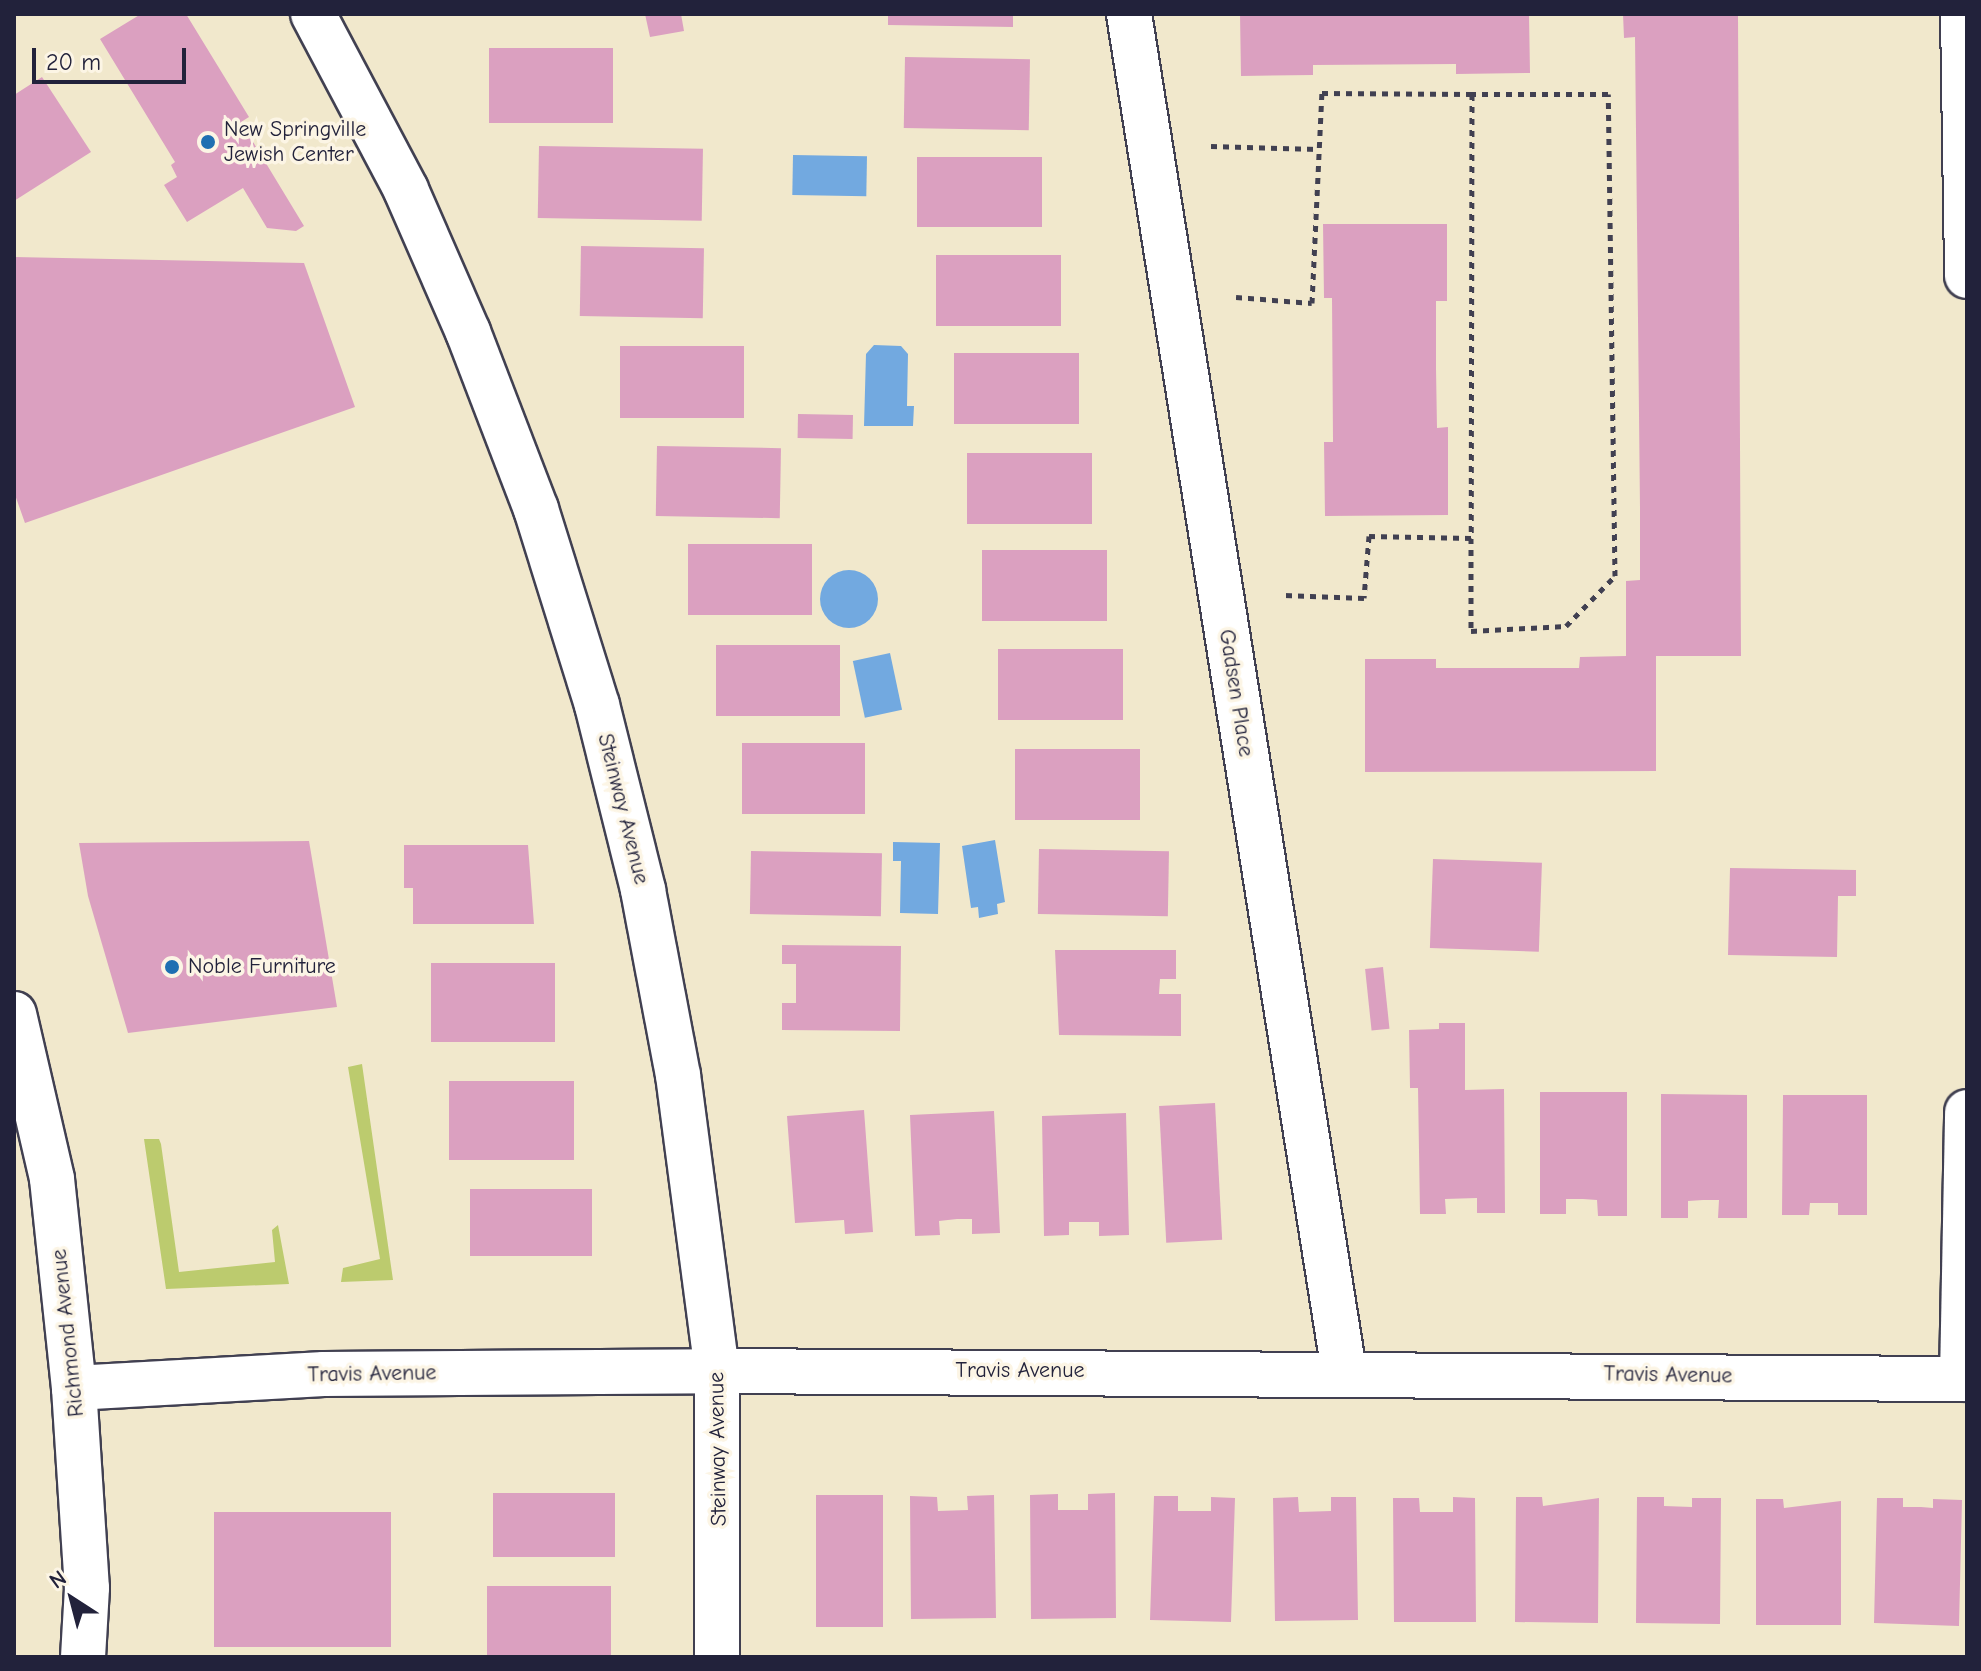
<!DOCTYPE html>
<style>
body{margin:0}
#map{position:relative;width:1981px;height:1671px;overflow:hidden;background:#f1e8cc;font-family:"Comic Neue",sans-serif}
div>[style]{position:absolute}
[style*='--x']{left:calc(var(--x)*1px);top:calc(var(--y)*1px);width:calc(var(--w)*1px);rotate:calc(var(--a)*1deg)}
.green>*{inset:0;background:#bccb6e}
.water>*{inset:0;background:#72a9e0;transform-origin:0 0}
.round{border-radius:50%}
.building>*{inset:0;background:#dba0c0;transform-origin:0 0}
.path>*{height:5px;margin-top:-2.5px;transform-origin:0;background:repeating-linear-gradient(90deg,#414051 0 6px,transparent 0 12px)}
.roads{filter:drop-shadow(2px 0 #414051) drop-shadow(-2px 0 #414051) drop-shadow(0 2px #414051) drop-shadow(0 -2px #414051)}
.minor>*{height:44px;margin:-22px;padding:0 22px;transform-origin:22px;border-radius:22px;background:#fff}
.major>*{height:44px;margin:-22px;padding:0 22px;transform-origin:22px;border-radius:22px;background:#fff}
.dots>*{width:22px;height:22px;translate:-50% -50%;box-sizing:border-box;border:4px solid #fcf5e5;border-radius:50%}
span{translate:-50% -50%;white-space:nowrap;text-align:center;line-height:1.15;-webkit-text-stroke:7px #fcf5e5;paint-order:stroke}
.poi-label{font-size:22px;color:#22223b}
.left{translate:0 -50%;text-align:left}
.street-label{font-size:22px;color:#22223b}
.frame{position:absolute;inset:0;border:16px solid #22223b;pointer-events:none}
.north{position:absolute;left:32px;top:1559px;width:80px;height:80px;-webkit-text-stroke:6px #fcf5e5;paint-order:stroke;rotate:324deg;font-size:22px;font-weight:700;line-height:32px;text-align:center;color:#22223b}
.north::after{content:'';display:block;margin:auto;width:28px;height:36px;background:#22223b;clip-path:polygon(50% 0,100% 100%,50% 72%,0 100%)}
.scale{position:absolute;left:32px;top:48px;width:154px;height:36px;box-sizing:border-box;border:4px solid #22223b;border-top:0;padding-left:10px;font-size:24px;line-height:28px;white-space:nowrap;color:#22223b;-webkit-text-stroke:6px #fcf5e5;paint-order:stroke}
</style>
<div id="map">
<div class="green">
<div style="clip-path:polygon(362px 1064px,393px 1280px,341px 1282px,343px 1268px,380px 1259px,348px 1067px)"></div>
<div style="clip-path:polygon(144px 1139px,159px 1139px,161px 1144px,179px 1272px,275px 1262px,272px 1230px,278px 1225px,289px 1284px,166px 1289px)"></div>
</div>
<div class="water">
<div style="left:793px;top:155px;width:74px;height:40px;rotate:1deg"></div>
<div style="clip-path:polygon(874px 345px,901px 346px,908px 354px,907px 406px,914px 406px,913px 426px,864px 426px,866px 354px)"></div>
<div class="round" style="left:820px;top:570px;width:58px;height:58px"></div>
<div style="left:890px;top:653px;width:58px;height:38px;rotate:78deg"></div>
<div style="clip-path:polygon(995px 840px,1005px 902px,997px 904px,998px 914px,979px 918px,978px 907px,971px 908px,962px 846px)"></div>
<div style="clip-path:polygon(893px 842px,940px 843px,938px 914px,900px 913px,901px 861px,893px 861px)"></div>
</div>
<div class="building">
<div style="clip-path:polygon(141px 14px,186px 14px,249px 117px,241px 122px,304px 226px,296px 231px,267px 228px,243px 188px,187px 222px,164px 185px,177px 177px,171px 165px,175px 162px,100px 39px)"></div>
<div style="clip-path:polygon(645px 14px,681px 14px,684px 31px,650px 37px)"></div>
<div style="clip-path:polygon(888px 14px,1013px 14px,1013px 27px,888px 25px)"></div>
<div style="clip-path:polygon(1240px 14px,1529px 14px,1530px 73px,1456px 74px,1456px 64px,1313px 65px,1313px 75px,1241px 76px)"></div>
<div style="clip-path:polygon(1623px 14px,1738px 14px,1741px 656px,1656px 656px,1656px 771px,1365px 772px,1365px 659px,1436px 659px,1436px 668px,1579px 668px,1580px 657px,1626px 656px,1626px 581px,1640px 580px,1640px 509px,1635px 37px,1624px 38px)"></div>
<div style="left:489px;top:48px;width:124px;height:75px"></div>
<div style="left:905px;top:57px;width:125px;height:71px;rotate:1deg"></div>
<div style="clip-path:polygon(42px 77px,91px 152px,14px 201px,14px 95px)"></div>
<div style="left:539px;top:146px;width:164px;height:72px;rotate:1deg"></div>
<div style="left:917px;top:157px;width:125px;height:70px"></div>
<div style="clip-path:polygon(1323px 224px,1447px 224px,1447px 301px,1436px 301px,1436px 368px,1437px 428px,1448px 427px,1448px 515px,1325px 516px,1324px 442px,1333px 442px,1332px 298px,1324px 298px)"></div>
<div style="left:581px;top:246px;width:123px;height:70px;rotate:1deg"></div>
<div style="left:936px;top:255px;width:125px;height:71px"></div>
<div style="clip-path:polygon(14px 257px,304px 263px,355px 407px,25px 523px,14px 492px)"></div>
<div style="left:620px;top:346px;width:124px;height:72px"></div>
<div style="left:954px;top:353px;width:125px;height:71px"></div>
<div style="left:798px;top:414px;width:55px;height:24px;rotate:1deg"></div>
<div style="left:657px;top:446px;width:124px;height:70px;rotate:1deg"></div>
<div style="left:967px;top:453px;width:125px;height:71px"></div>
<div style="left:688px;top:544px;width:124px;height:71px"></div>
<div style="left:982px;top:550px;width:125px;height:71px"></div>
<div style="left:716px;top:645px;width:124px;height:71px"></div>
<div style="left:998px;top:649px;width:125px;height:71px"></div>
<div style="left:742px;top:743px;width:123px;height:71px"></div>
<div style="left:1015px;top:749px;width:125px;height:71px"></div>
<div style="clip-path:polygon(309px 841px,337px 1007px,128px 1033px,88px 896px,79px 843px)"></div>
<div style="clip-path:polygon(404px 845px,528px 845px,534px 924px,413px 924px,413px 888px,404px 888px)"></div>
<div style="left:1039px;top:849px;width:130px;height:65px;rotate:1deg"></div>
<div style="left:751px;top:851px;width:131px;height:63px;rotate:1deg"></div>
<div style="left:1433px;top:859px;width:109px;height:89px;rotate:2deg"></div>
<div style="clip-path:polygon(1730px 868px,1856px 870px,1856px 896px,1838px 896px,1837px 957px,1728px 955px)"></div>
<div style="clip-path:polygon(782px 945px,901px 946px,900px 1031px,782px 1030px,782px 1003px,796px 1003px,796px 964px,782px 964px)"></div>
<div style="clip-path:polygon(1055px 950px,1176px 950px,1176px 979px,1160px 979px,1159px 994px,1181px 994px,1181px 1036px,1059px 1035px)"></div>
<div style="left:555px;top:963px;width:79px;height:124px;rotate:90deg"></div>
<div style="left:1383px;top:967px;width:62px;height:18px;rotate:84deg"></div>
<div style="clip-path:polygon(1439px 1023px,1465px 1023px,1465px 1090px,1504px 1089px,1505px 1213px,1477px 1213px,1477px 1198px,1445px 1199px,1446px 1214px,1420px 1214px,1418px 1088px,1410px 1088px,1409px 1030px,1439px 1029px)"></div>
<div style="left:449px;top:1081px;width:125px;height:79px"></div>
<div style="clip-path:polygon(1540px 1092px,1627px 1092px,1627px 1216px,1598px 1216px,1597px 1200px,1583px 1199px,1566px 1199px,1566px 1214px,1540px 1214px)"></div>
<div style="clip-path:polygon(1661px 1094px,1747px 1095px,1747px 1218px,1718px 1218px,1719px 1200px,1703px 1200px,1688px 1201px,1688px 1218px,1661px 1218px)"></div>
<div style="clip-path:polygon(1783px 1095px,1867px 1095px,1867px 1215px,1838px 1215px,1838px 1203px,1810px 1203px,1809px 1215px,1782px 1215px)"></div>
<div style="left:1215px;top:1103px;width:137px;height:56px;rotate:87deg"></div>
<div style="clip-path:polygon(864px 1110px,873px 1232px,845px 1234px,844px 1220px,795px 1223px,787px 1116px)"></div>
<div style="clip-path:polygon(994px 1111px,1000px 1233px,972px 1234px,972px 1219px,957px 1219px,939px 1221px,940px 1235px,915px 1236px,910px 1115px)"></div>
<div style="clip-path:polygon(1126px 1113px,1129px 1235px,1099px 1236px,1099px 1222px,1069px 1222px,1069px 1235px,1044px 1236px,1042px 1116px)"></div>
<div style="left:470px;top:1189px;width:122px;height:67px"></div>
<div style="left:493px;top:1493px;width:122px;height:64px"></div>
<div style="clip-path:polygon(1115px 1493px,1116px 1618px,1031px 1619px,1030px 1495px,1058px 1494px,1058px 1510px,1088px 1510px,1088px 1494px)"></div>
<div style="left:816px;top:1495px;width:67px;height:132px"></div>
<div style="clip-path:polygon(994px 1495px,996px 1618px,911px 1619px,910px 1496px,937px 1497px,938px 1511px,968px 1510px,967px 1496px)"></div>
<div style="clip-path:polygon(1154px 1496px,1178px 1496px,1178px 1511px,1211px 1511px,1211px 1497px,1235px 1498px,1231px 1622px,1150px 1620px)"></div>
<div style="clip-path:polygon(1298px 1497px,1299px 1512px,1331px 1511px,1331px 1497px,1356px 1497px,1358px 1620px,1275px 1621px,1273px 1498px)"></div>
<div style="clip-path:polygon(1453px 1497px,1475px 1498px,1476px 1622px,1394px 1622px,1393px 1498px,1419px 1498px,1420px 1512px,1453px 1512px)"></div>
<div style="clip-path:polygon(1516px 1497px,1542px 1497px,1543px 1506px,1599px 1498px,1598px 1623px,1515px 1622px)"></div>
<div style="clip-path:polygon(1637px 1497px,1664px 1497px,1664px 1506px,1692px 1507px,1692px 1498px,1721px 1498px,1720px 1624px,1636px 1623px)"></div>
<div style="clip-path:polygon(1877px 1498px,1903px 1498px,1903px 1507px,1921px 1507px,1933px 1508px,1933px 1499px,1962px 1500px,1959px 1626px,1874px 1623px)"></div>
<div style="clip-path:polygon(1756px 1499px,1783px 1499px,1784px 1508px,1841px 1501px,1841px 1625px,1756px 1625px)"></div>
<div style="left:214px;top:1512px;width:177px;height:135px"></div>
<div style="left:487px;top:1586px;width:124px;height:71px"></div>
</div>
<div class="path">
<div style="--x:1211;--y:146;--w:108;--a:1.6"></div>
<div style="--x:1236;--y:297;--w:76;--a:4.5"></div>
<div style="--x:1312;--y:303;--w:210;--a:-87.3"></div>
<div style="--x:1322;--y:93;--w:150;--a:0.4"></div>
<div style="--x:1472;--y:94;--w:444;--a:90.1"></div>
<div style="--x:1471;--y:538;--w:102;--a:-178.9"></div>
<div style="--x:1369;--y:536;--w:62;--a:94.6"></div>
<div style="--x:1364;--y:598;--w:80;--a:-177.9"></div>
<div style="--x:1471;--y:538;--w:93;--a:90"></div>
<div style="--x:1471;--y:631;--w:95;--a:-3"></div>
<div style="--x:1566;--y:626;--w:70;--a:-45.6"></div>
<div style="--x:1615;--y:576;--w:482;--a:-90.8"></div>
<div style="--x:1608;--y:94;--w:136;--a:180"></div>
</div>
<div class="roads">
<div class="minor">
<div style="--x:313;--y:14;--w:199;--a:62.1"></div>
<div style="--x:406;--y:190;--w:155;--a:66.4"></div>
<div style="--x:468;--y:332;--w:190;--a:69"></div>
<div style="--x:536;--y:509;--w:205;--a:72.7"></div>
<div style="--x:597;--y:705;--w:191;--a:76"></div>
<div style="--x:643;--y:890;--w:188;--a:79.3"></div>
<div style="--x:678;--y:1075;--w:299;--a:82.5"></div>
<div style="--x:717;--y:1371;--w:286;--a:90"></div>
<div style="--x:1129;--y:14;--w:1374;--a:81"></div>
<div style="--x:1963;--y:14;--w:262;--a:89.1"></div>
<div style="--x:1962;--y:1379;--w:267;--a:-88.9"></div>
<div style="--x:74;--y:1388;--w:250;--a:-3.2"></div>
<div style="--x:324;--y:1374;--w:393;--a:-0.4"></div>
<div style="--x:717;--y:1371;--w:1250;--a:0.37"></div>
</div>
<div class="major">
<div style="--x:14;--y:1014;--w:169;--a:77"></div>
<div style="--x:52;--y:1179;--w:210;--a:84"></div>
<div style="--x:74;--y:1388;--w:200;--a:86.3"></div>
<div style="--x:87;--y:1588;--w:69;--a:93.3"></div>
</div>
</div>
<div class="dots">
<div style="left:208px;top:142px;background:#1f6fb2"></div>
<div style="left:172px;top:967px;background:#1f6fb2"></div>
</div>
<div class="poi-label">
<span class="left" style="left:224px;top:142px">New Springville<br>Jewish Center</span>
<span class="left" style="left:188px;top:967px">Noble Furniture</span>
</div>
<div class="street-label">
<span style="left:1236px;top:693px;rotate:81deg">Gadsen Place</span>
<span style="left:623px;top:809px;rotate:76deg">Steinway Avenue</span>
<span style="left:68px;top:1333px;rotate:-96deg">Richmond Avenue</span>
<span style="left:1020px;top:1371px">Travis Avenue</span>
<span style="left:372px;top:1374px;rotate:-1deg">Travis Avenue</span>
<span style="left:1668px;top:1375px;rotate:1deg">Travis Avenue</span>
<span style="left:718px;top:1449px;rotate:-91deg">Steinway Avenue</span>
</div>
<div class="frame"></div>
<div class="north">N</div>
<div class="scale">20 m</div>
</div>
